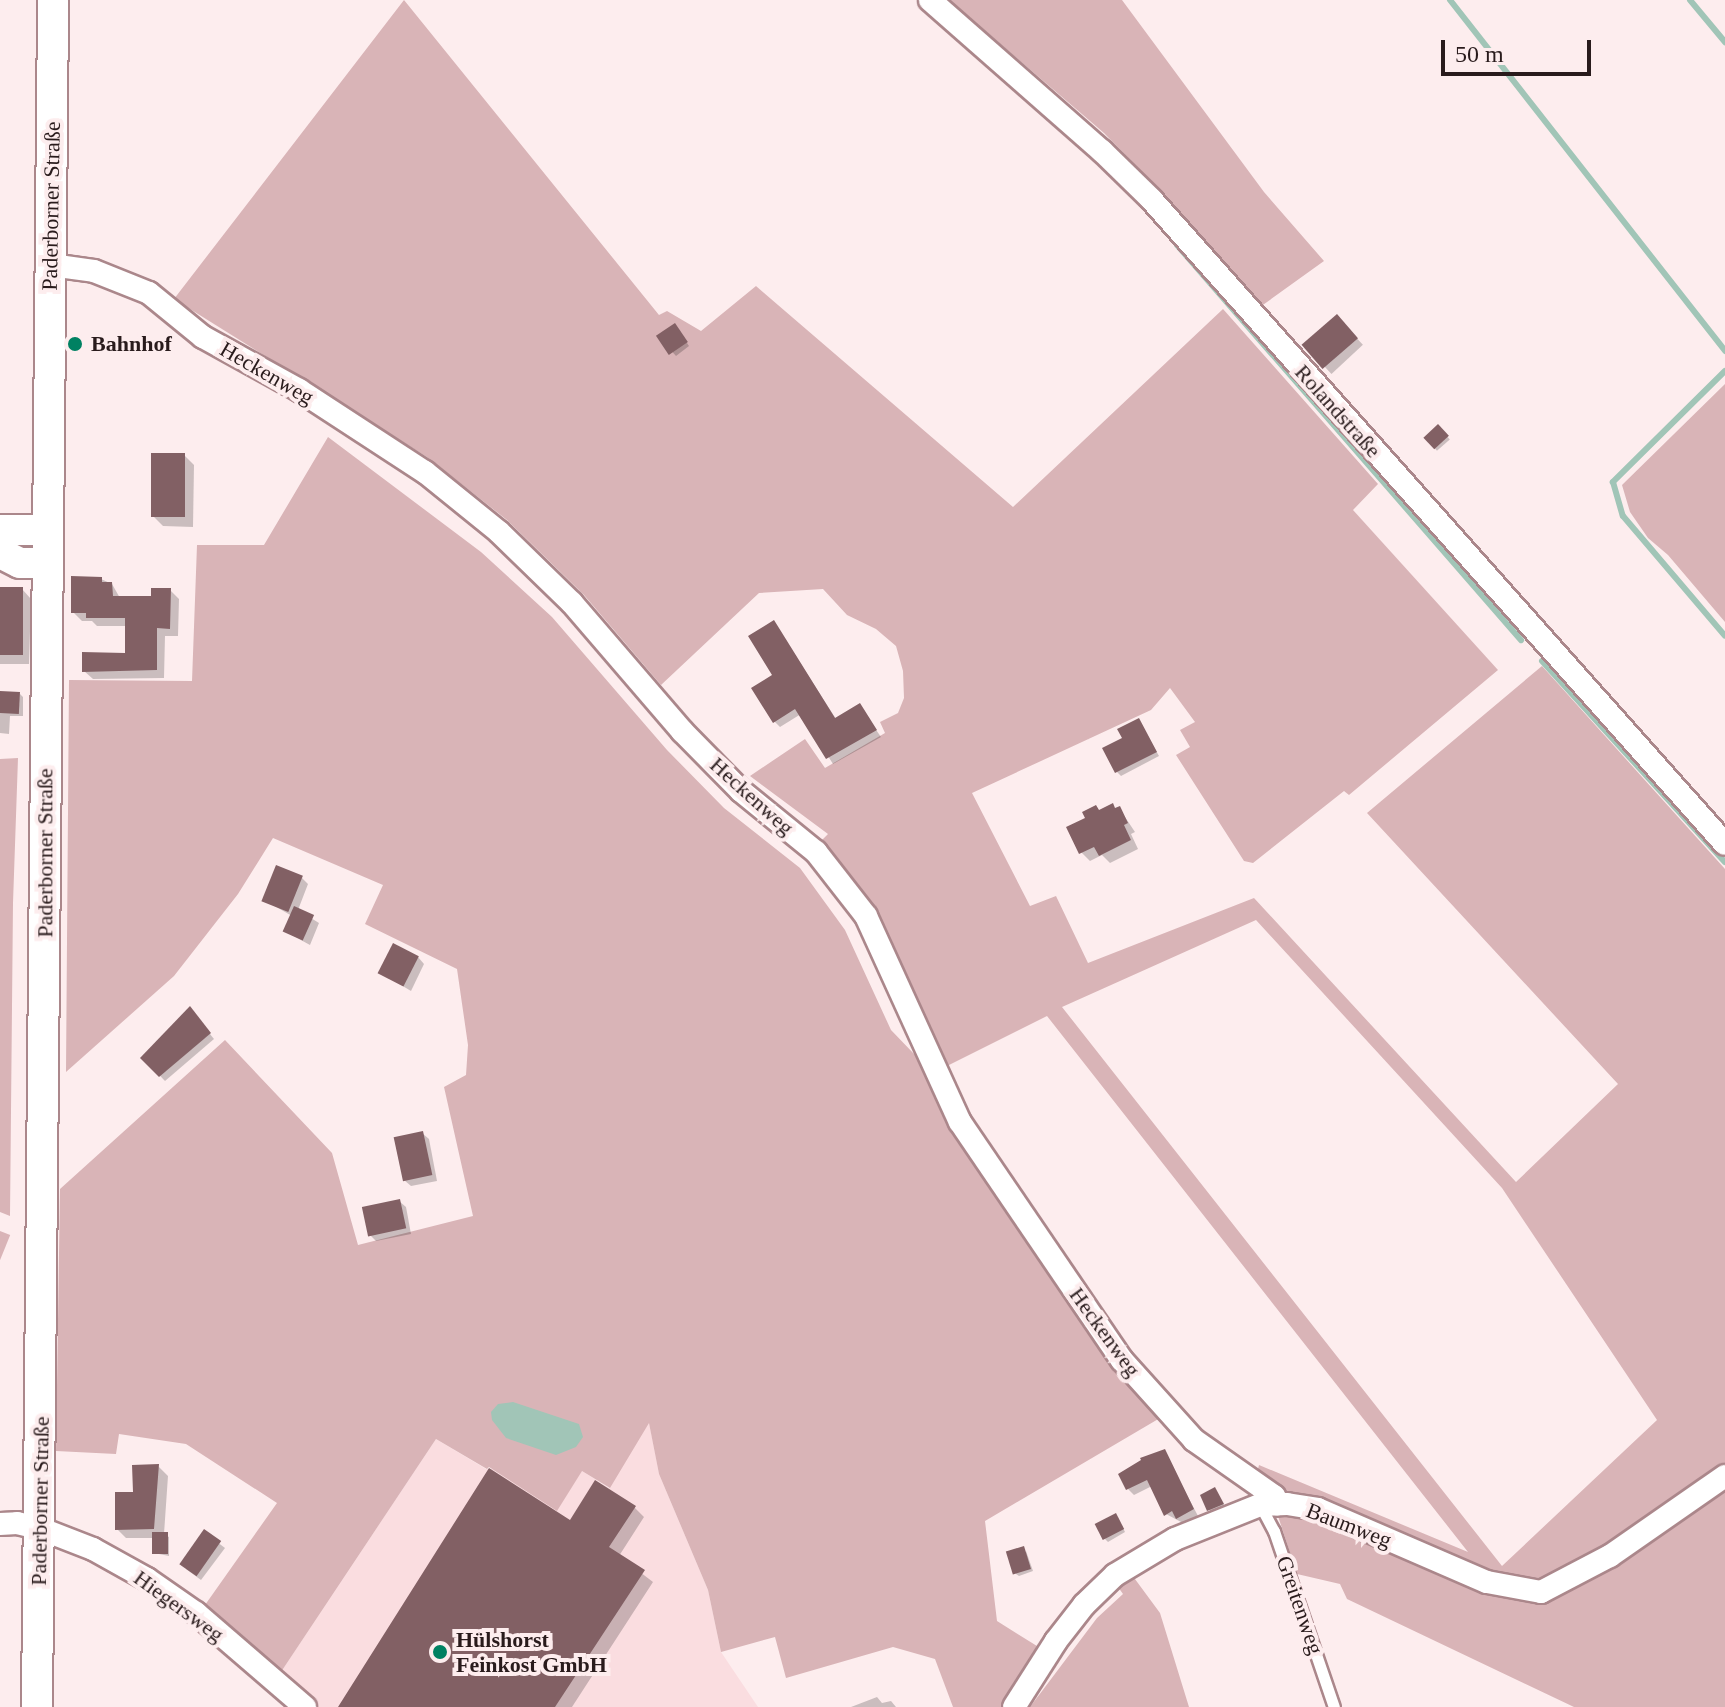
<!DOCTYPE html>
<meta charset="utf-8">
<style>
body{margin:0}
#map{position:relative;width:1725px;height:1707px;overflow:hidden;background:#fdedee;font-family:Georgia,serif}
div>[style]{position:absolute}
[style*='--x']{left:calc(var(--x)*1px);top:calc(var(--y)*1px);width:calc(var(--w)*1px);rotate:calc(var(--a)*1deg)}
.built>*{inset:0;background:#fadde0}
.green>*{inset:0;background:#d9b4b7;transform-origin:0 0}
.water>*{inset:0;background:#a1c5b7}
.shadow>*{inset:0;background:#0003;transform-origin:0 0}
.stream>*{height:6px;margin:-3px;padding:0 3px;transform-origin:3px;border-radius:3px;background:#a1c5b7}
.building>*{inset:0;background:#826064;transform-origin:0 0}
.roads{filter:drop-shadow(2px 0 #ab878b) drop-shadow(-2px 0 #ab878b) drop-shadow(0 2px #ab878b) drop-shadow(0 -2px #ab878b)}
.lane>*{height:11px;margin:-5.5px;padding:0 5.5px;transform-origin:5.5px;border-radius:5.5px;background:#fff}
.street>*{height:22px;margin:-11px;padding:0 11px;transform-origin:11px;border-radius:11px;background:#fff}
.secondary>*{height:30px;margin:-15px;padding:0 15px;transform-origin:15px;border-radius:15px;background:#fff}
.dots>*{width:22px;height:22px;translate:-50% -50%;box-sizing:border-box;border:4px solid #fdedee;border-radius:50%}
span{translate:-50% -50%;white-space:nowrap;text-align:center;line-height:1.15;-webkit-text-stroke:8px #fdedee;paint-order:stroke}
.street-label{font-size:22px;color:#291b1c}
.poi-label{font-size:22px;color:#291b1c;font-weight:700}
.left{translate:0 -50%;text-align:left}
.scale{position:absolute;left:1441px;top:40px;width:150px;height:36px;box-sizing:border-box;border:4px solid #291b1c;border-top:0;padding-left:10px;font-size:24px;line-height:28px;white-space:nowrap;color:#291b1c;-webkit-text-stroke:6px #fdedee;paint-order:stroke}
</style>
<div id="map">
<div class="built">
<div style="clip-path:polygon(649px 1422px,659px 1474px,708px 1590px,721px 1652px,758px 1707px,316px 1707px,279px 1675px,436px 1439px,486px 1469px,582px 1471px,609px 1488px)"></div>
</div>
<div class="green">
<div style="clip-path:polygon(evenodd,404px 0,659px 315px,667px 311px,701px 331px,756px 286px,1013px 507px,1223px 309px,1378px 484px,1353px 510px,1498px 670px,1349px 795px,1344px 791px,1253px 863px,1244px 861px,1176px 755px,1190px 747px,1180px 730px,1195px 722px,1170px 688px,1151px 710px,972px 793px,1030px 906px,1056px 896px,1088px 963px,1254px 898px,1516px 1182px,1618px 1084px,1367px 813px,1542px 666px,1725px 869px,1725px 1463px,1713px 1472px,1725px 1490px,1725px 1707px,1574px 1707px,1347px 1599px,1340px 1584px,1297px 1574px,1277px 1513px,1294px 1498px,1256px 1477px,1259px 1465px,1468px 1552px,1047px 1016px,943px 1068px,871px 904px,822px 840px,828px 834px,750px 776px,805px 739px,825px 768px,885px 733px,880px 722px,898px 713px,904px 698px,903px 671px,896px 646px,876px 629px,847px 615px,823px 589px,759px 593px,661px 685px,584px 595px,507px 520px,427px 457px,174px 299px,404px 0,1256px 920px,1502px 1188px,1657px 1420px,1502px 1566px,1062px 1007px,1256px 920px)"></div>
<div style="clip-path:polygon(949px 0,1122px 0,1264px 192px,1324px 261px,1260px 307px,1160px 190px,1104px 133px)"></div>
<div style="clip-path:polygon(1725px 384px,1725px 622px,1668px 555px,1648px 538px,1630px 512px,1622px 485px)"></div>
<div style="clip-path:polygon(328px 437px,481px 552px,552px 617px,667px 750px,724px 808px,800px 868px,845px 930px,891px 1030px,916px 1056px,953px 1125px,1160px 1418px,985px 1521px,997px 1621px,1045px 1651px,1004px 1707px,953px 1707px,935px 1659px,893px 1647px,786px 1678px,775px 1637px,721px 1652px,708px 1590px,659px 1474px,649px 1423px,610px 1488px,582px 1471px,557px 1511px,489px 1467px,487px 1469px,436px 1439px,279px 1675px,205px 1605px,277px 1503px,186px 1444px,119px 1434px,116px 1454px,56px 1451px,60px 1189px,225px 1040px,332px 1153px,358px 1245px,473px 1216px,444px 1087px,466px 1075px,468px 1045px,457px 969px,365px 924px,383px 885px,273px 838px,238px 894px,174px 976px,66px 1072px,69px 680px,192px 681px,197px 545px,264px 545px)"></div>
<div style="clip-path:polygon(18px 758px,13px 903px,10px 1216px,0 1212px,0 759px)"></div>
<div style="left:0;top:1231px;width:11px;height:127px;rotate:22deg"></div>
<div style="clip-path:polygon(1132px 1575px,1160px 1613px,1189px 1707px,1030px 1707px,1097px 1618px,1123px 1594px,1118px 1587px)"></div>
</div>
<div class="water">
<div style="clip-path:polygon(513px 1402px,579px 1424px,583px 1437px,576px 1447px,556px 1455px,506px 1438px,492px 1420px,491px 1412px,498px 1404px)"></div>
</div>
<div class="shadow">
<div style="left:1337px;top:317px;width:38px;height:43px;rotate:47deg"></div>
<div style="clip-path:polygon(677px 328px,689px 346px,676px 356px,660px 338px)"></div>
<div style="left:1438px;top:426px;width:18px;height:17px;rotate:49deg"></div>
<div style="clip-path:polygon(184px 455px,194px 465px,193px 527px,163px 526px,153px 516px)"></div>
<div style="clip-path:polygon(101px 579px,112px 584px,120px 598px,153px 598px,170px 590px,179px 599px,178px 636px,165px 636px,164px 678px,93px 679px,84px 671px,127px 655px,127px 626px,97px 626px,92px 621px,82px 621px,73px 612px)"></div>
<div style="clip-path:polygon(22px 589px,31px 599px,29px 664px,0 664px,0 590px)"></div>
<div style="clip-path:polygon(774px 622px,836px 719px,859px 705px,881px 737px,833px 764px,801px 714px,780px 727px,774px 721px)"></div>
<div style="clip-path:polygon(0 694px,20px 694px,23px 697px,23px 716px,10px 716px,9px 734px,0 733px)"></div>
<div style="clip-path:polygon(1139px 720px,1159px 756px,1121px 776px,1117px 772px,1124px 739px)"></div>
<div style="clip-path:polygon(1119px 808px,1135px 832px,1131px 834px,1138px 849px,1110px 863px,1102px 855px,1090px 861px,1081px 852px,1100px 812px)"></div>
<div style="clip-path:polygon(302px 878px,308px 884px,298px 910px,319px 923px,310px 945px,286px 932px,292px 916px,264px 900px)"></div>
<div style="clip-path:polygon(418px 957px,424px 964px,411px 991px,381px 973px)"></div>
<div style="clip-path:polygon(190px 1009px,214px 1039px,165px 1081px,143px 1058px)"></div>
<div style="clip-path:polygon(422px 1133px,429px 1139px,437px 1181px,411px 1186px,404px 1180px)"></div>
<div style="clip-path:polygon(399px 1201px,406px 1207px,411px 1234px,376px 1241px,370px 1235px)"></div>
<div style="clip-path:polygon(1164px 1451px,1198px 1516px,1183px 1523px,1166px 1514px,1152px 1486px,1134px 1495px,1128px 1489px)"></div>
<div style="clip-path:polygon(158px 1466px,168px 1476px,164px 1534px,169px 1537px,169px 1556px,154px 1553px,154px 1538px,126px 1538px,117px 1529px)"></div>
<div style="clip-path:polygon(1217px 1492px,1225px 1507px,1212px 1512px,1209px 1510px)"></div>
<div style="clip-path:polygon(634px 1507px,644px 1517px,619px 1556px,653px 1582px,572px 1707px,342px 1707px,570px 1523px)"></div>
<div style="clip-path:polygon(1118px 1518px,1125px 1532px,1108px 1542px,1105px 1539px)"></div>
<div style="clip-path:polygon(204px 1532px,225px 1548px,201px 1580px,186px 1569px)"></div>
<div style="clip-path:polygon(1026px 1551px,1033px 1571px,1019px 1576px,1016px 1574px)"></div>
<div style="clip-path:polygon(877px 1697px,882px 1703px,891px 1701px,896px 1707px,851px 1707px)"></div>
</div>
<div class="stream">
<div style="--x:1450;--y:0;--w:446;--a:51.9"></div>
<div style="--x:1690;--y:0;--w:55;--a:50.2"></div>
<div style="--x:1177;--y:245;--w:524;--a:48.95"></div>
<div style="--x:1725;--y:371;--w:158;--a:135.3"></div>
<div style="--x:1613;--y:482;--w:35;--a:74"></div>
<div style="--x:1623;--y:516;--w:157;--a:49.6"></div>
<div style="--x:1542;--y:661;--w:272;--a:47.7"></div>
</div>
<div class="building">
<div style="left:1337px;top:314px;width:32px;height:47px;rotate:49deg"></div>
<div style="left:675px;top:323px;width:23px;height:23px;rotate:56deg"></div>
<div style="left:1438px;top:424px;width:16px;height:20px;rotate:47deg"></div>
<div style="left:151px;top:453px;width:34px;height:64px"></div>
<div style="clip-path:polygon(71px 576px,102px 577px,102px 582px,112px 582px,113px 596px,151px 596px,151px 588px,171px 588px,170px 629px,157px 628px,157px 670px,82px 672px,82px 652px,125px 653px,125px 618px,86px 618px,86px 613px,71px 613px)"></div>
<div style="left:0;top:587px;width:23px;height:68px"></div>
<div style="clip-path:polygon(774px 620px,835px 718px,860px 703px,877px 730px,826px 759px,795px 709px,773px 723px,751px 688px,772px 675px,748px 636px)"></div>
<div style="left:0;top:691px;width:20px;height:22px;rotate:3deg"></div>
<div style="clip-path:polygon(1139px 718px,1157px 752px,1115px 773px,1102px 748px,1122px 738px,1117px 729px)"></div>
<div style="clip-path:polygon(1113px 803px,1115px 808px,1120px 806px,1128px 823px,1124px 825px,1131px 840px,1099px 856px,1094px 847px,1079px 854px,1066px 827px,1085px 818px,1082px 812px,1096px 805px,1099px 810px)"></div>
<div style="left:276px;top:865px;width:29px;height:39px;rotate:22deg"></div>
<div style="left:294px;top:906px;width:22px;height:28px;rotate:24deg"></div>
<div style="left:393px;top:943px;width:29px;height:34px;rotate:27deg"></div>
<div style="clip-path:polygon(190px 1006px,211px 1033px,159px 1077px,140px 1058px)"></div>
<div style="left:423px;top:1131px;width:45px;height:30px;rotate:78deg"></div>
<div style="left:400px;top:1199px;width:30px;height:39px;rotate:78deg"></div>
<div style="clip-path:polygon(1165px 1449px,1194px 1509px,1176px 1519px,1172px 1511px,1164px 1516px,1147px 1480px,1126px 1490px,1118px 1474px,1141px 1460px,1140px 1458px)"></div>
<div style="clip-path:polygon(159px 1464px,154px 1529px,115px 1530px,115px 1492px,133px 1492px,132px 1465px)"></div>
<div style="clip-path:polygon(489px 1468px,570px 1520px,595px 1480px,636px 1506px,609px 1547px,645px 1570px,555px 1707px,338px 1707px)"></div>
<div style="clip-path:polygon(1215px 1487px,1224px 1504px,1207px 1511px,1200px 1495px)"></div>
<div style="left:1116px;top:1513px;width:18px;height:24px;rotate:63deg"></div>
<div style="left:204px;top:1529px;width:21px;height:43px;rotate:35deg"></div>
<div style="left:152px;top:1532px;width:16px;height:22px"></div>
<div style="left:1024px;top:1546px;width:24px;height:19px;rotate:73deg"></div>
</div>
<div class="roads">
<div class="lane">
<div style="--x:1260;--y:1505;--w:30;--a:62"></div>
<div style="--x:1274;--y:1531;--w:186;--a:71.2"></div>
</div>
<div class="street">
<div style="--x:930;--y:0;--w:229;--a:41.3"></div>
<div style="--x:1102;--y:151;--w:69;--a:44.4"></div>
<div style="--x:1151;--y:199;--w:863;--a:48.33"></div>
<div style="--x:51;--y:265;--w:43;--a:7.9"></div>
<div style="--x:94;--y:271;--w:59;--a:21.8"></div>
<div style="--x:149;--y:293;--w:70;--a:39.2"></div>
<div style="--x:203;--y:337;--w:110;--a:28.9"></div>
<div style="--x:299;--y:390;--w:150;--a:33.1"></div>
<div style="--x:425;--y:472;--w:95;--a:39"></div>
<div style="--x:499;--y:532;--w:102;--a:44.2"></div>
<div style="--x:572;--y:603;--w:169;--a:49.3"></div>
<div style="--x:682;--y:731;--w:84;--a:45.5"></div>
<div style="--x:741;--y:791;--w:97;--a:39.1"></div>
<div style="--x:816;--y:852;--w:81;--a:52"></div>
<div style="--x:866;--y:916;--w:226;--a:65.5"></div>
<div style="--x:960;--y:1122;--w:288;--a:55.8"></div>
<div style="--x:1122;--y:1360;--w:108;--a:48"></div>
<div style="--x:1194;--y:1440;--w:98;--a:35"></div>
<div style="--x:1274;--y:1496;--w:9;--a:69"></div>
<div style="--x:0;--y:1524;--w:17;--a:-3"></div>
<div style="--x:17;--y:1523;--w:23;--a:13"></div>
<div style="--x:39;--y:1528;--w:58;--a:21.3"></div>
<div style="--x:93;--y:1549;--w:62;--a:29.1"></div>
<div style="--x:147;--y:1579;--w:60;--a:34.8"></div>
<div style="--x:196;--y:1613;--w:144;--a:40.8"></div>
<div style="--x:1014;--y:1707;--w:78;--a:-57.5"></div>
<div style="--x:1056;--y:1641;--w:46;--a:-52.1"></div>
<div style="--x:1084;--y:1605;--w:43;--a:-44.1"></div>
<div style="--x:1115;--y:1575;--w:70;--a:-31"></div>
<div style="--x:1175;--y:1539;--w:92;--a:-21.8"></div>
<div style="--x:1260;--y:1505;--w:27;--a:-2"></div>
<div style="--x:1287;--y:1504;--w:31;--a:9"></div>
<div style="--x:1318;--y:1509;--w:184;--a:23.4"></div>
<div style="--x:1487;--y:1582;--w:55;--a:10.5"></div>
<div style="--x:1541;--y:1592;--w:78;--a:-27.6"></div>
<div style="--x:1610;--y:1556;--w:140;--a:-34.8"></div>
</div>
<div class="secondary">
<div style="--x:0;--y:530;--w:47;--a:0"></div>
<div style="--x:0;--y:553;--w:22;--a:27"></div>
<div style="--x:20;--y:563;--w:28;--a:0"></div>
<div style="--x:37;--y:1707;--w:1707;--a:-89.46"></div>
</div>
</div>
<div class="dots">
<div style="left:75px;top:344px;background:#008162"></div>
<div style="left:440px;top:1652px;background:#008162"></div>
</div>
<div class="street-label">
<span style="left:51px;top:206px;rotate:-89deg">Paderborner Straße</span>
<span style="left:267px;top:373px;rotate:30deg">Heckenweg</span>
<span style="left:1338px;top:411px;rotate:48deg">Rolandstraße</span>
<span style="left:752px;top:796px;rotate:42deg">Heckenweg</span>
<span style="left:45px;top:853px;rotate:-90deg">Paderborner Straße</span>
<span style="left:1105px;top:1332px;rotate:54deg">Heckenweg</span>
<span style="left:40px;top:1501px;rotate:-89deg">Paderborner Straße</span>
<span style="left:1349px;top:1525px;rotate:21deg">Baumweg</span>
<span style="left:1300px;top:1605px;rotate:71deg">Greitenweg</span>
<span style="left:179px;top:1606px;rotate:36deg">Hiegersweg</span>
</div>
<div class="poi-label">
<span class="left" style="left:91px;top:344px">Bahnhof</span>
<span class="left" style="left:456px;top:1652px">Hülshorst<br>Feinkost GmbH</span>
</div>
<div class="scale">50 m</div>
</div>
